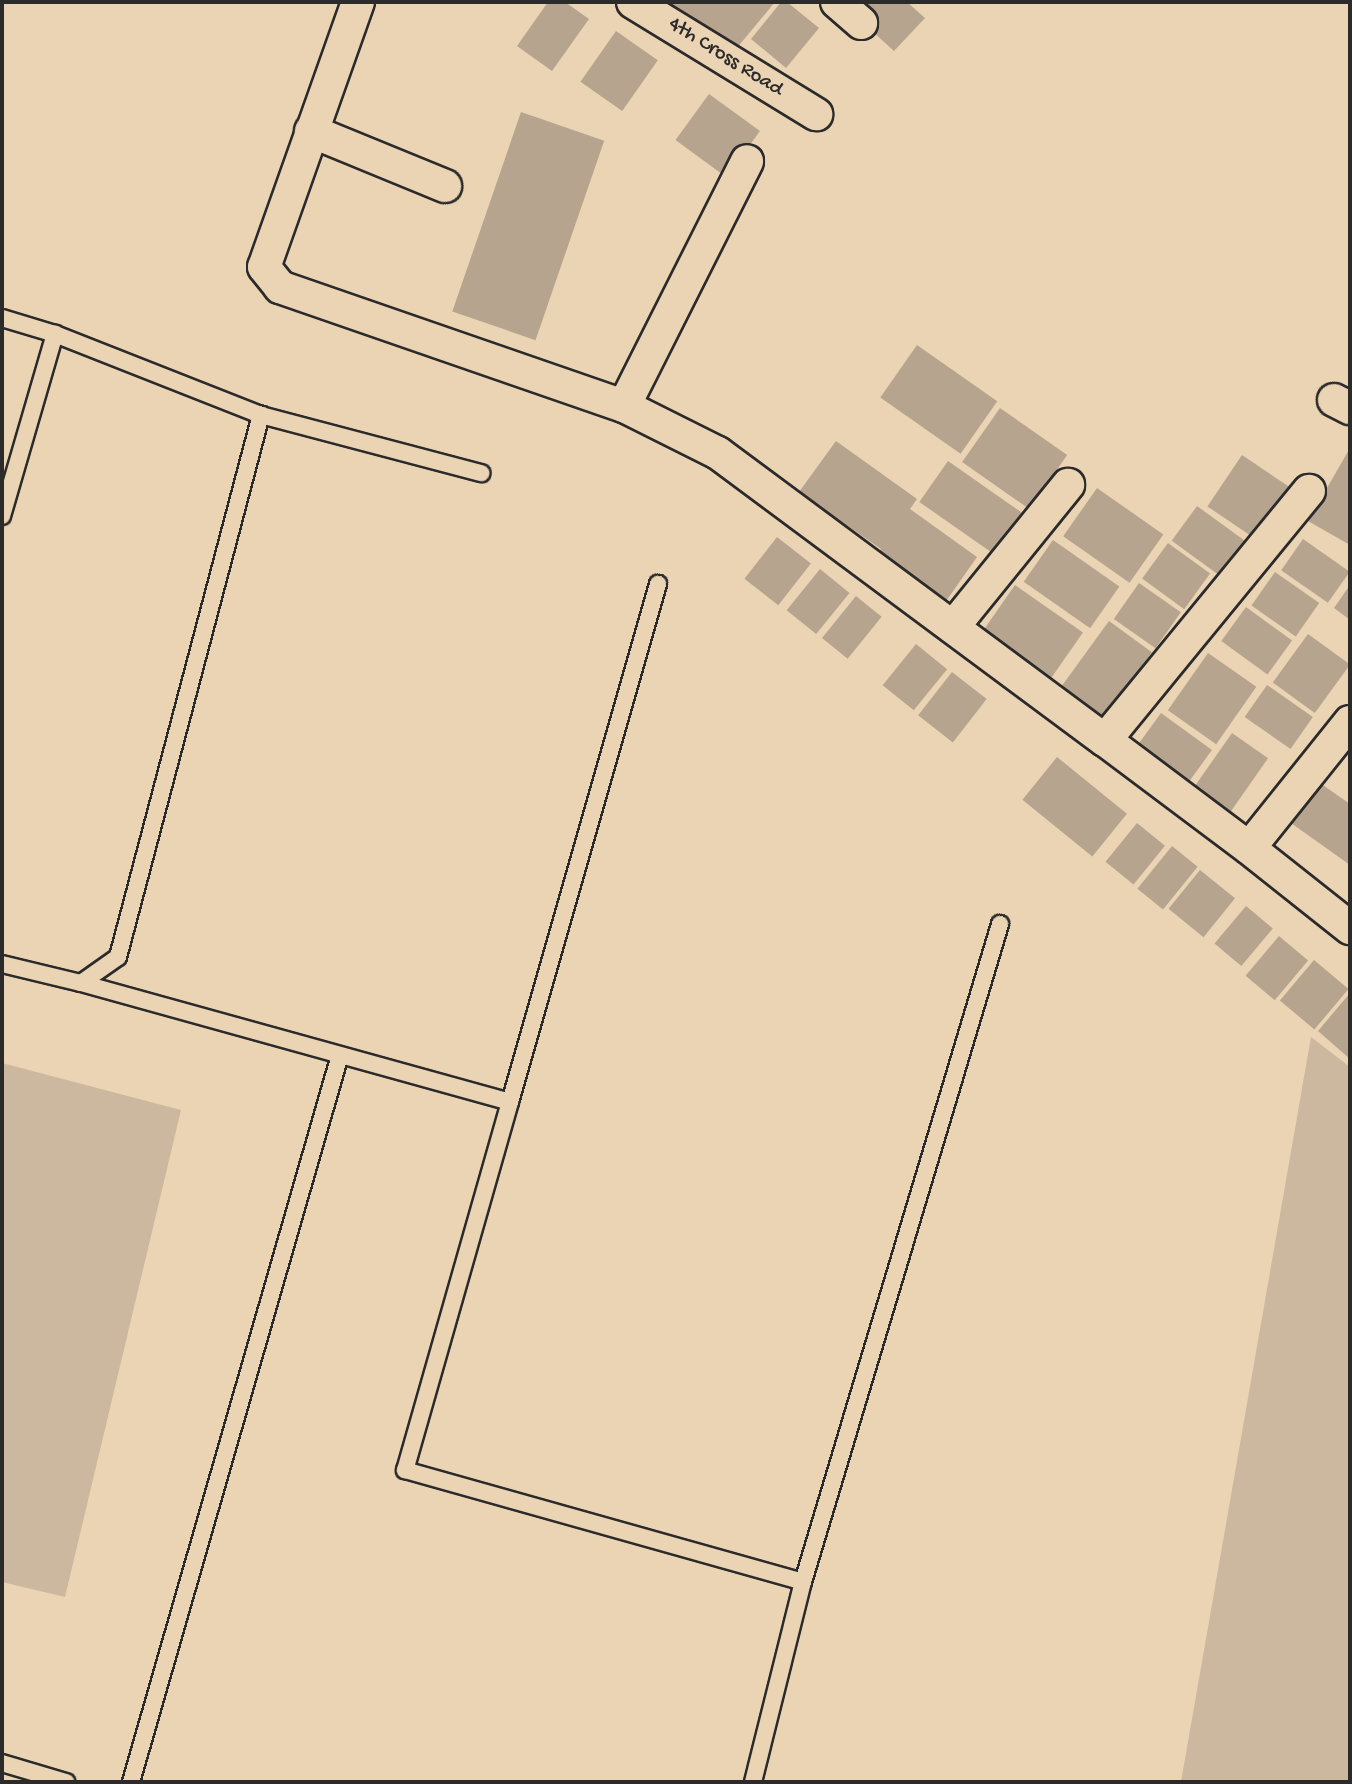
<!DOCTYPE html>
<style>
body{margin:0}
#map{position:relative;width:1352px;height:1784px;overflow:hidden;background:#ebd4b4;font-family:"Gochi Hand",sans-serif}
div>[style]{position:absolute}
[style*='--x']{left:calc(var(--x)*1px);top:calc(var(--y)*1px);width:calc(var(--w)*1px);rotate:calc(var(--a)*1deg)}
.green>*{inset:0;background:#ccb89e}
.building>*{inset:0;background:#b6a48e;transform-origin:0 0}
.roads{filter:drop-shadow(2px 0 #2b2b2b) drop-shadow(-2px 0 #2b2b2b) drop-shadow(0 2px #2b2b2b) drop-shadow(0 -2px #2b2b2b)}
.service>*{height:16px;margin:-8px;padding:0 8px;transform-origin:8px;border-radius:8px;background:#ebd4b4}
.minor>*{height:32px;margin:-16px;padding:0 16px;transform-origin:16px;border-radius:16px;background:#ebd4b4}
span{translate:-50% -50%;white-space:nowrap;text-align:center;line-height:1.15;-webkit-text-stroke:5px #ebd4b4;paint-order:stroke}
.street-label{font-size:21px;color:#2b2b2b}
.frame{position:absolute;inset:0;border:4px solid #2b2b2b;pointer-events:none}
</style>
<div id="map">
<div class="green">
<div style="clip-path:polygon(1311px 1037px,1350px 1067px,1350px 1782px,1181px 1782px)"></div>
<div style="clip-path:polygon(2px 1063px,181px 1110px,65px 1597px,2px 1582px)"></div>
</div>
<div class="building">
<div style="clip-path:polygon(548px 2px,565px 2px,589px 19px,552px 71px,517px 46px)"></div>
<div style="clip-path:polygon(672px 2px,775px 2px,731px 55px,670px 4px)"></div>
<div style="clip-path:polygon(781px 2px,787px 2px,819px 28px,786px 68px,751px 39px)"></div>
<div style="clip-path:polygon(858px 2px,907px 2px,925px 18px,894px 51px,849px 10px)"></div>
<div style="left:616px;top:31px;width:51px;height:62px;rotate:35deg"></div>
<div style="left:709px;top:94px;width:63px;height:57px;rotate:36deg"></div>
<div style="left:521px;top:112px;width:88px;height:211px;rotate:19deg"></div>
<div style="left:917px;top:345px;width:98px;height:64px;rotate:35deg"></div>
<div style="left:1000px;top:408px;width:82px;height:66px;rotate:35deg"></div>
<div style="clip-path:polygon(836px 441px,917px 499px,910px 509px,977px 557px,944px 604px,876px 556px,881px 549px,799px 492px)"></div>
<div style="clip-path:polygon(1350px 448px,1350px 545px,1308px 521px)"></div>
<div style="left:1242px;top:455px;width:60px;height:62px;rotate:34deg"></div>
<div style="left:948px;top:461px;width:90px;height:50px;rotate:35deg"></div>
<div style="left:1097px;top:488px;width:81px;height:59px;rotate:35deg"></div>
<div style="left:1197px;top:506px;width:60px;height:43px;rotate:36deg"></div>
<div style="left:777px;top:537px;width:43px;height:53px;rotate:38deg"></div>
<div style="left:1303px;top:539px;width:57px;height:38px;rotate:35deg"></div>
<div style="left:1053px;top:540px;width:81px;height:51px;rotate:35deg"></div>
<div style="left:1168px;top:543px;width:52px;height:44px;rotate:36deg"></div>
<div style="left:820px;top:569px;width:38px;height:53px;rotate:39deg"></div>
<div style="left:1275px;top:572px;width:54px;height:41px;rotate:35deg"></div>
<div style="left:1139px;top:583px;width:51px;height:44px;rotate:35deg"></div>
<div style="left:1015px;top:585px;width:83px;height:60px;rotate:35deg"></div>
<div style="clip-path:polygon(1350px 585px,1350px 620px,1334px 608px)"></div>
<div style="left:856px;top:596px;width:33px;height:54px;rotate:39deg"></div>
<div style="left:1246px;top:607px;width:57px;height:42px;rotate:36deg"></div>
<div style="left:1109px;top:621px;width:53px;height:85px;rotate:36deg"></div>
<div style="left:1308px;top:634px;width:52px;height:60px;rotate:36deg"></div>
<div style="left:916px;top:644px;width:40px;height:53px;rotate:39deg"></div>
<div style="left:1208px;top:653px;width:59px;height:70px;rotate:35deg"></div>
<div style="left:952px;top:672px;width:44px;height:55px;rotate:38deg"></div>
<div style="left:1267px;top:685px;width:56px;height:39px;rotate:35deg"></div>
<div style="left:1161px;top:713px;width:63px;height:38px;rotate:36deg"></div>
<div style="left:1232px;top:733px;width:44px;height:65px;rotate:35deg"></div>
<div style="left:1057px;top:757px;width:90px;height:55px;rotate:39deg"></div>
<div style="clip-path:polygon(1320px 783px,1350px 804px,1350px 865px,1291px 823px)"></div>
<div style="left:1137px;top:823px;width:36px;height:50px;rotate:39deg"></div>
<div style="left:1172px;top:846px;width:33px;height:55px;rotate:39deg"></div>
<div style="left:1200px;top:870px;width:45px;height:50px;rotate:39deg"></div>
<div style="left:1246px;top:906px;width:35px;height:49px;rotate:40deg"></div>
<div style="left:1279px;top:936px;width:38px;height:52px;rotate:40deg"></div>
<div style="left:1314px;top:960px;width:45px;height:53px;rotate:40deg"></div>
<div style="clip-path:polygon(1350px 993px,1350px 1059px,1318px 1031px)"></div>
</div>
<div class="roads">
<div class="service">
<div style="--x:2;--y:318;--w:55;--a:16.8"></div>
<div style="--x:55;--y:334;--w:221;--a:21.5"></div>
<div style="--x:261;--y:415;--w:228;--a:14.8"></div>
<div style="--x:2;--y:516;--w:190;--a:-73.8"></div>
<div style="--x:2;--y:964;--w:81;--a:13.5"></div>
<div style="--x:81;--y:983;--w:45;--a:-35.1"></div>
<div style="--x:118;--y:957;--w:561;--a:-75.22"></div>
<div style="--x:81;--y:983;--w:445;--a:15.5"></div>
<div style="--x:510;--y:1102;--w:539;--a:-74.05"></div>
<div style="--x:510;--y:1102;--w:383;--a:105.9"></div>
<div style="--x:405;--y:1470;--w:413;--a:15.7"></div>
<div style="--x:803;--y:1582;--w:687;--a:-73.33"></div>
<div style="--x:2;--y:1763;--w:67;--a:16.5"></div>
<div style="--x:131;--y:1782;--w:756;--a:-73.96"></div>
<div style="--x:753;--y:1782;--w:206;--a:-76"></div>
</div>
<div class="minor">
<div style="--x:358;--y:2;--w:281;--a:109.5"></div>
<div style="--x:264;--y:267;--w:26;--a:51"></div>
<div style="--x:280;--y:287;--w:364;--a:19.1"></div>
<div style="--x:624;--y:406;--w:105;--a:26.6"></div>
<div style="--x:718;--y:453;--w:482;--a:36.6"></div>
<div style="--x:1105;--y:740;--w:322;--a:-50.7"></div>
<div style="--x:633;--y:2;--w:215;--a:31.5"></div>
<div style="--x:837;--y:2;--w:32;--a:41"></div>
<div style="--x:311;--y:131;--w:145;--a:22.3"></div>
<div style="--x:1334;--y:400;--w:18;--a:27"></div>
<div style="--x:624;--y:406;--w:274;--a:-63.3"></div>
<div style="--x:953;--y:627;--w:183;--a:-51"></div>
<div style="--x:1350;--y:722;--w:161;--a:128.7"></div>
<div style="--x:1249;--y:848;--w:129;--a:38.4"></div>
<div style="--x:1105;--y:740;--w:180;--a:36.9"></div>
</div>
</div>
<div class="street-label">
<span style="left:725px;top:58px;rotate:32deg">4th Cross Road</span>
</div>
<div class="frame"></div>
</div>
